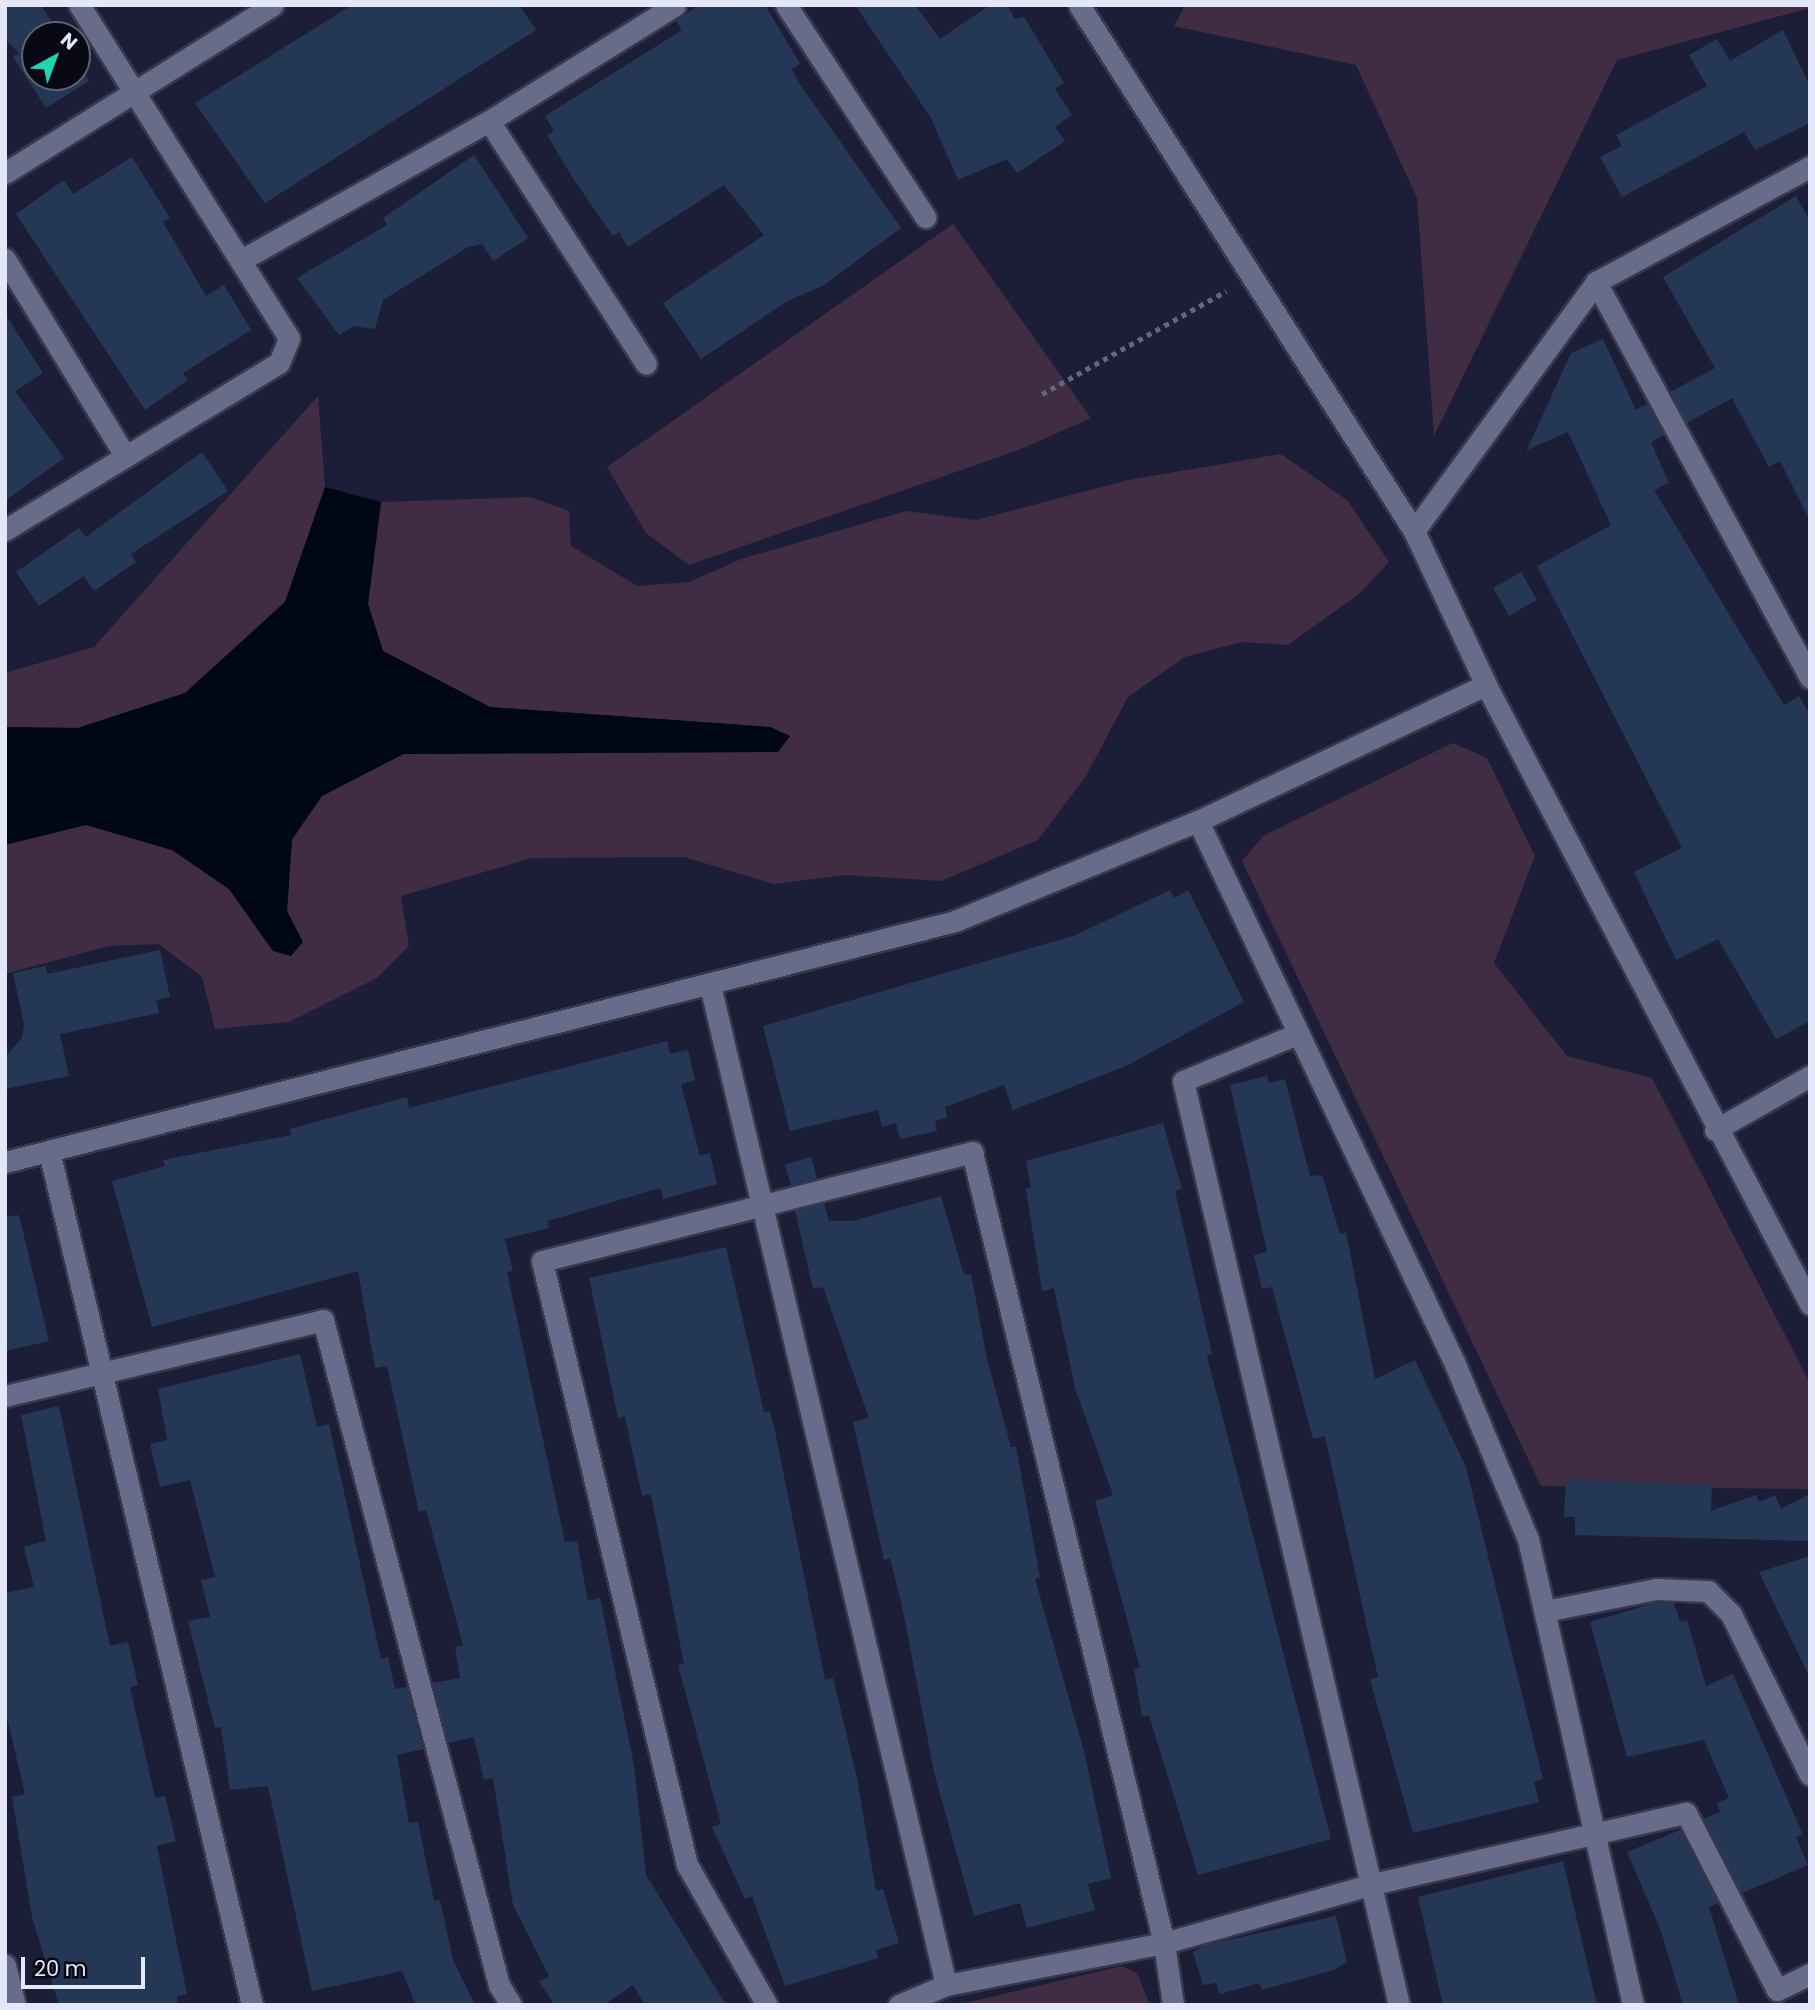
<!DOCTYPE html>
<style>
body{margin:0}
#map{position:relative;width:1815px;height:2010px;overflow:hidden;background:#1c1e37;font-family:Poppins,sans-serif}
div>[style]{position:absolute}
[style*='--x']{left:calc(var(--x)*1px);top:calc(var(--y)*1px);width:calc(var(--w)*1px);rotate:calc(var(--a)*1deg)}
.green>*{inset:0;background:#402c43}
.water>*{inset:0;background:#000813}
.building>*{inset:0;background:#243856;transform-origin:0 0}
.path>*{height:4.5px;margin-top:-2.25px;transform-origin:0;background:repeating-linear-gradient(90deg,#63667c 0 5px,transparent 0 10px)}
.roads{filter:drop-shadow(2px 0 #38384d) drop-shadow(-2px 0 #38384d) drop-shadow(0 2px #38384d) drop-shadow(0 -2px #38384d)}
.minor>*{height:21px;margin:-10.5px;padding:0 10.5px;transform-origin:10.5px;border-radius:10.5px;background:#686b89}
span{translate:-50% -50%;white-space:nowrap;text-align:center;line-height:1.15;-webkit-text-stroke:5px #080914;paint-order:stroke}
.frame{position:absolute;inset:0;border:7px solid #e4e7f8;pointer-events:none}
.north{position:absolute;left:21px;top:21px;width:70px;height:70px;box-sizing:border-box;background:#080914;border:2px solid #60626f;border-radius:50%;rotate:41deg;font-size:19px;font-weight:700;line-height:28px;text-align:center;color:#e4e7f8}
.north::after{content:'';display:block;margin:auto;width:24px;height:32px;background:#1fd5b0;clip-path:polygon(50% 0,100% 100%,50% 72%,0 100%)}
.scale{position:absolute;left:21px;top:1957px;width:124px;height:32px;box-sizing:border-box;border:4px solid #e4e7f8;border-top:0;padding-left:9px;font-size:21px;line-height:24px;white-space:nowrap;color:#e4e7f8;-webkit-text-stroke:5px #080914;paint-order:stroke}
</style>
<div id="map">
<div class="green">
<div style="clip-path:polygon(1185px 5px,1810px 5px,1810px 8px,1617px 60px,1434px 436px,1417px 198px,1356px 65px,1174px 26px)"></div>
<div style="clip-path:polygon(953px 224px,1091px 418px,1019px 450px,689px 565px,646px 533px,607px 467px)"></div>
<div style="clip-path:polygon(318px 396px,325px 487px,285px 602px,185px 693px,78px 728px,5px 727px,5px 673px,94px 647px)"></div>
<div style="clip-path:polygon(1281px 454px,1347px 500px,1389px 562px,1359px 594px,1288px 645px,1241px 642px,1185px 657px,1128px 697px,1086px 776px,1038px 840px,941px 881px,845px 875px,774px 884px,684px 857px,532px 858px,401px 896px,409px 946px,377px 978px,289px 1022px,215px 1029px,202px 977px,159px 944px,109px 946px,5px 974px,5px 845px,15px 841px,86px 825px,172px 850px,229px 889px,273px 951px,302px 942px,287px 911px,292px 840px,322px 796px,404px 754px,777px 752px,790px 736px,770px 727px,490px 707px,383px 651px,368px 604px,381px 502px,530px 497px,569px 511px,571px 546px,637px 586px,689px 582px,741px 559px,906px 511px,976px 520px,1128px 480px)"></div>
<div style="clip-path:polygon(1453px 743px,1487px 758px,1535px 856px,1494px 963px,1567px 1056px,1652px 1078px,1810px 1383px,1810px 1489px,1541px 1486px,1242px 861px,1263px 836px)"></div>
<div style="clip-path:polygon(1122px 1966px,1137px 1973px,1150px 2005px,956px 2005px)"></div>
</div>
<div class="water">
<div style="clip-path:polygon(325px 487px,381px 502px,368px 604px,383px 651px,490px 707px,770px 727px,790px 736px,778px 752px,403px 754px,322px 796px,292px 839px,287px 911px,303px 942px,291px 956px,273px 951px,229px 889px,172px 850px,86px 825px,5px 845px,5px 727px,78px 728px,185px 693px,285px 602px)"></div>
</div>
<div class="building">
<div style="clip-path:polygon(5px 5px,41px 5px,60px 35px,35px 35px,35px 77px,77px 77px,77px 62px,89px 81px,46px 108px,13px 57px,19px 53px,5px 39px)"></div>
<div style="clip-path:polygon(352px 5px,519px 5px,536px 30px,265px 203px,195px 103px)"></div>
<div style="clip-path:polygon(699px 5px,765px 5px,800px 64px,792px 69px,799px 83px,901px 228px,824px 285px,786px 302px,701px 359px,663px 303px,764px 235px,724px 185px,628px 247px,619px 232px,613px 236px,574px 180px,547px 135px,554px 131px,545px 116px,682px 30px,676px 21px)"></div>
<div style="clip-path:polygon(855px 5px,915px 5px,940px 39px,990px 5px,1007px 5px,1015px 19px,1024px 17px,1064px 83px,1055px 89px,1072px 115px,1055px 127px,1065px 141px,1017px 173px,1007px 159px,958px 180px,931px 118px)"></div>
<div style="clip-path:polygon(1783px 30px,1810px 86px,1810px 123px,1755px 150px,1744px 132px,1622px 197px,1600px 157px,1622px 146px,1616px 135px,1707px 86px,1689px 55px,1717px 39px,1730px 61px)"></div>
<div style="clip-path:polygon(474px 155px,528px 238px,493px 261px,482px 244px,468px 247px,383px 300px,375px 329px,354px 326px,339px 335px,297px 278px,387px 225px,383px 218px)"></div>
<div style="clip-path:polygon(132px 157px,170px 218px,163px 222px,206px 296px,224px 285px,251px 330px,183px 373px,188px 380px,145px 410px,16px 214px,64px 180px,73px 194px)"></div>
<div style="clip-path:polygon(1796px 196px,1810px 221px,1810px 521px,1780px 461px,1769px 467px,1732px 398px,1687px 423px,1670px 392px,1715px 368px,1663px 277px)"></div>
<div style="clip-path:polygon(5px 314px,43px 373px,15px 391px,64px 458px,5px 501px)"></div>
<div style="clip-path:polygon(1603px 339px,1636px 410px,1647px 404px,1664px 435px,1651px 442px,1669px 483px,1654px 490px,1784px 705px,1799px 696px,1810px 715px,1810px 1021px,1776px 1039px,1718px 939px,1676px 960px,1634px 872px,1682px 848px,1537px 566px,1611px 525px,1568px 432px,1527px 450px,1571px 353px)"></div>
<div style="clip-path:polygon(202px 452px,228px 491px,131px 554px,136px 562px,94px 591px,84px 576px,39px 606px,16px 572px,79px 528px,86px 537px)"></div>
<div style="left:1521px;top:572px;width:32px;height:32px;rotate:60deg"></div>
<div style="clip-path:polygon(1170px 890px,1174px 898px,1188px 890px,1244px 1002px,1126px 1066px,1013px 1110px,1004px 1085px,945px 1107px,947px 1118px,935px 1121px,937px 1131px,900px 1139px,896px 1123px,882px 1127px,878px 1110px,790px 1131px,763px 1026px,1076px 935px)"></div>
<div style="clip-path:polygon(160px 950px,170px 997px,156px 1000px,159px 1013px,60px 1034px,69px 1076px,5px 1089px,5px 1057px,22px 1038px,24px 1024px,13px 973px,46px 966px,47px 974px)"></div>
<div style="clip-path:polygon(667px 1041px,670px 1054px,688px 1050px,695px 1080px,681px 1084px,700px 1156px,710px 1153px,717px 1184px,663px 1199px,660px 1188px,548px 1221px,549px 1228px,505px 1239px,513px 1271px,507px 1272px,565px 1542px,577px 1541px,588px 1601px,600px 1598px,634px 1765px,646px 1875px,726px 2005px,645px 2005px,633px 1985px,604px 2005px,555px 2005px,539px 1982px,549px 1976px,513px 1905px,493px 1778px,484px 1780px,474px 1737px,448px 1743px,433px 1683px,460px 1678px,455px 1647px,463px 1645px,426px 1510px,419px 1512px,387px 1366px,375px 1368px,358px 1271px,152px 1327px,112px 1181px,165px 1166px,163px 1160px,291px 1135px,290px 1129px,407px 1097px,409px 1108px)"></div>
<div style="clip-path:polygon(1267px 1076px,1269px 1083px,1285px 1079px,1310px 1176px,1322px 1175px,1340px 1234px,1346px 1232px,1375px 1379px,1415px 1360px,1466px 1467px,1543px 1779px,1534px 1782px,1539px 1802px,1413px 1833px,1370px 1679px,1378px 1677px,1325px 1436px,1313px 1439px,1272px 1287px,1262px 1289px,1254px 1255px,1267px 1252px,1230px 1085px)"></div>
<div style="clip-path:polygon(1163px 1123px,1182px 1189px,1175px 1191px,1212px 1354px,1207px 1356px,1331px 1839px,1198px 1875px,1149px 1715px,1142px 1716px,1134px 1669px,1140px 1668px,1095px 1501px,1113px 1495px,1075px 1388px,1054px 1288px,1042px 1291px,1026px 1189px,1031px 1188px,1026px 1161px)"></div>
<div style="left:811px;top:1157px;width:22px;height:27px;rotate:74deg"></div>
<div style="clip-path:polygon(941px 1196px,964px 1275px,971px 1274px,987px 1359px,1011px 1447px,1016px 1447px,1040px 1577px,1035px 1579px,1085px 1755px,1111px 1878px,1088px 1884px,1095px 1910px,1027px 1928px,1020px 1903px,974px 1916px,934px 1772px,902px 1606px,890px 1558px,884px 1560px,853px 1422px,869px 1418px,823px 1287px,813px 1289px,795px 1210px,824px 1203px,829px 1221px,853px 1221px)"></div>
<div style="clip-path:polygon(19px 1215px,49px 1341px,5px 1351px,5px 1217px)"></div>
<div style="clip-path:polygon(726px 1247px,764px 1412px,770px 1411px,775px 1431px,825px 1680px,833px 1678px,857px 1778px,876px 1891px,883px 1889px,899px 1943px,876px 1950px,878px 1958px,785px 1986px,752px 1896px,745px 1899px,712px 1827px,721px 1824px,678px 1665px,684px 1664px,651px 1494px,642px 1496px,625px 1417px,618px 1418px,589px 1278px)"></div>
<div style="clip-path:polygon(300px 1354px,317px 1427px,329px 1424px,381px 1659px,388px 1657px,395px 1689px,407px 1687px,423px 1749px,397px 1755px,409px 1823px,418px 1822px,434px 1901px,440px 1900px,453px 1960px,475px 2005px,416px 2005px,402px 1971px,312px 1991px,268px 1786px,230px 1790px,221px 1727px,215px 1728px,188px 1621px,210px 1617px,201px 1580px,215px 1577px,190px 1480px,160px 1487px,150px 1444px,167px 1440px,158px 1389px)"></div>
<div style="clip-path:polygon(59px 1406px,110px 1646px,128px 1642px,138px 1685px,130px 1687px,155px 1798px,165px 1796px,176px 1841px,157px 1846px,187px 1994px,177px 1996px,178px 2005px,59px 2005px,32px 1917px,12px 1797px,25px 1794px,5px 1709px,5px 1593px,34px 1587px,24px 1547px,46px 1541px,21px 1415px)"></div>
<div style="clip-path:polygon(1566px 1479px,1712px 1485px,1711px 1511px,1756px 1495px,1759px 1502px,1775px 1495px,1781px 1509px,1810px 1494px,1810px 1541px,1575px 1535px,1575px 1517px,1564px 1517px)"></div>
<div style="clip-path:polygon(1810px 1556px,1810px 1678px,1759px 1572px)"></div>
<div style="clip-path:polygon(1654px 1603px,1674px 1603px,1680px 1622px,1687px 1620px,1706px 1686px,1733px 1674px,1803px 1835px,1796px 1837px,1808px 1865px,1742px 1893px,1704px 1819px,1720px 1812px,1717px 1803px,1729px 1798px,1704px 1740px,1627px 1757px,1590px 1622px)"></div>
<div style="clip-path:polygon(1680px 1830px,1718px 1903px,1709px 1907px,1739px 2005px,1683px 2005px,1661px 1931px,1627px 1852px)"></div>
<div style="clip-path:polygon(1563px 1861px,1597px 2005px,1443px 2005px,1418px 1897px)"></div>
<div style="clip-path:polygon(1336px 1916px,1347px 1962px,1334px 1970px,1262px 1990px,1259px 1983px,1220px 1994px,1216px 1983px,1203px 1985px,1193px 1952px,1205px 1945px)"></div>
</div>
<div class="path">
<div style="--x:1042;--y:394;--w:211;--a:-29.2"></div>
</div>
<div class="roads">
<div class="minor">
<div style="--x:786;--y:5;--w:254;--a:56.7"></div>
<div style="--x:1079;--y:5;--w:624;--a:57.51"></div>
<div style="--x:1414;--y:531;--w:170;--a:64.9"></div>
<div style="--x:1486;--y:685;--w:699;--a:62.37"></div>
<div style="--x:489;--y:121;--w:289;--a:57.1"></div>
<div style="--x:5;--y:173;--w:316;--a:-32.1"></div>
<div style="--x:5;--y:259;--w:228;--a:58.6"></div>
<div style="--x:243;--y:259;--w:282;--a:-29.3"></div>
<div style="--x:489;--y:121;--w:219;--a:-31.9"></div>
<div style="--x:1596;--y:282;--w:450;--a:61.6"></div>
<div style="--x:5;--y:530;--w:321;--a:-31.4"></div>
<div style="--x:279;--y:363;--w:27;--a:-68"></div>
<div style="--x:289;--y:338;--w:394;--a:-122.2"></div>
<div style="--x:1414;--y:531;--w:308;--a:-53.8"></div>
<div style="--x:1596;--y:282;--w:243;--a:-28.3"></div>
<div style="--x:1198;--y:821;--w:601;--a:64.67"></div>
<div style="--x:1455;--y:1364;--w:190;--a:67.4"></div>
<div style="--x:1528;--y:1539;--w:478;--a:77.3"></div>
<div style="--x:710;--y:985;--w:1027;--a:76.72"></div>
<div style="--x:1297;--y:1034;--w:123;--a:157.6"></div>
<div style="--x:1183;--y:1081;--w:949;--a:76.84"></div>
<div style="--x:1715;--y:1130;--w:109;--a:-29.6"></div>
<div style="--x:49;--y:1151;--w:878;--a:76.63"></div>
<div style="--x:5;--y:1162;--w:980;--a:-14.23"></div>
<div style="--x:955;--y:921;--w:263;--a:-22.4"></div>
<div style="--x:1198;--y:821;--w:318;--a:-25.3"></div>
<div style="--x:5;--y:1396;--w:327;--a:-13.4"></div>
<div style="--x:323;--y:1320;--w:688;--a:75.18"></div>
<div style="--x:499;--y:1985;--w:23;--a:59"></div>
<div style="--x:1545;--y:1611;--w:113;--a:-11.2"></div>
<div style="--x:1656;--y:1589;--w:52;--a:2.2"></div>
<div style="--x:1708;--y:1591;--w:33;--a:45"></div>
<div style="--x:1731;--y:1614;--w:179;--a:63.9"></div>
<div style="--x:5;--y:1965;--w:41;--a:76"></div>
<div style="--x:767;--y:2005;--w:161;--a:-119.7"></div>
<div style="--x:687;--y:1865;--w:621;--a:-103.5"></div>
<div style="--x:542;--y:1261;--w:444;--a:-14.2"></div>
<div style="--x:972;--y:1152;--w:814;--a:76.36"></div>
<div style="--x:1164;--y:1943;--w:63;--a:81.7"></div>
<div style="--x:899;--y:2005;--w:51;--a:-23.1"></div>
<div style="--x:946;--y:1985;--w:222;--a:-10.9"></div>
<div style="--x:1164;--y:1943;--w:217;--a:-15.8"></div>
<div style="--x:1373;--y:1884;--w:321;--a:-12.8"></div>
<div style="--x:1686;--y:1813;--w:199;--a:62.8"></div>
<div style="--x:1777;--y:1990;--w:37;--a:-26"></div>
</div>
</div>
<div class="frame"></div>
<div class="north">N</div>
<div class="scale">20 m</div>
</div>
